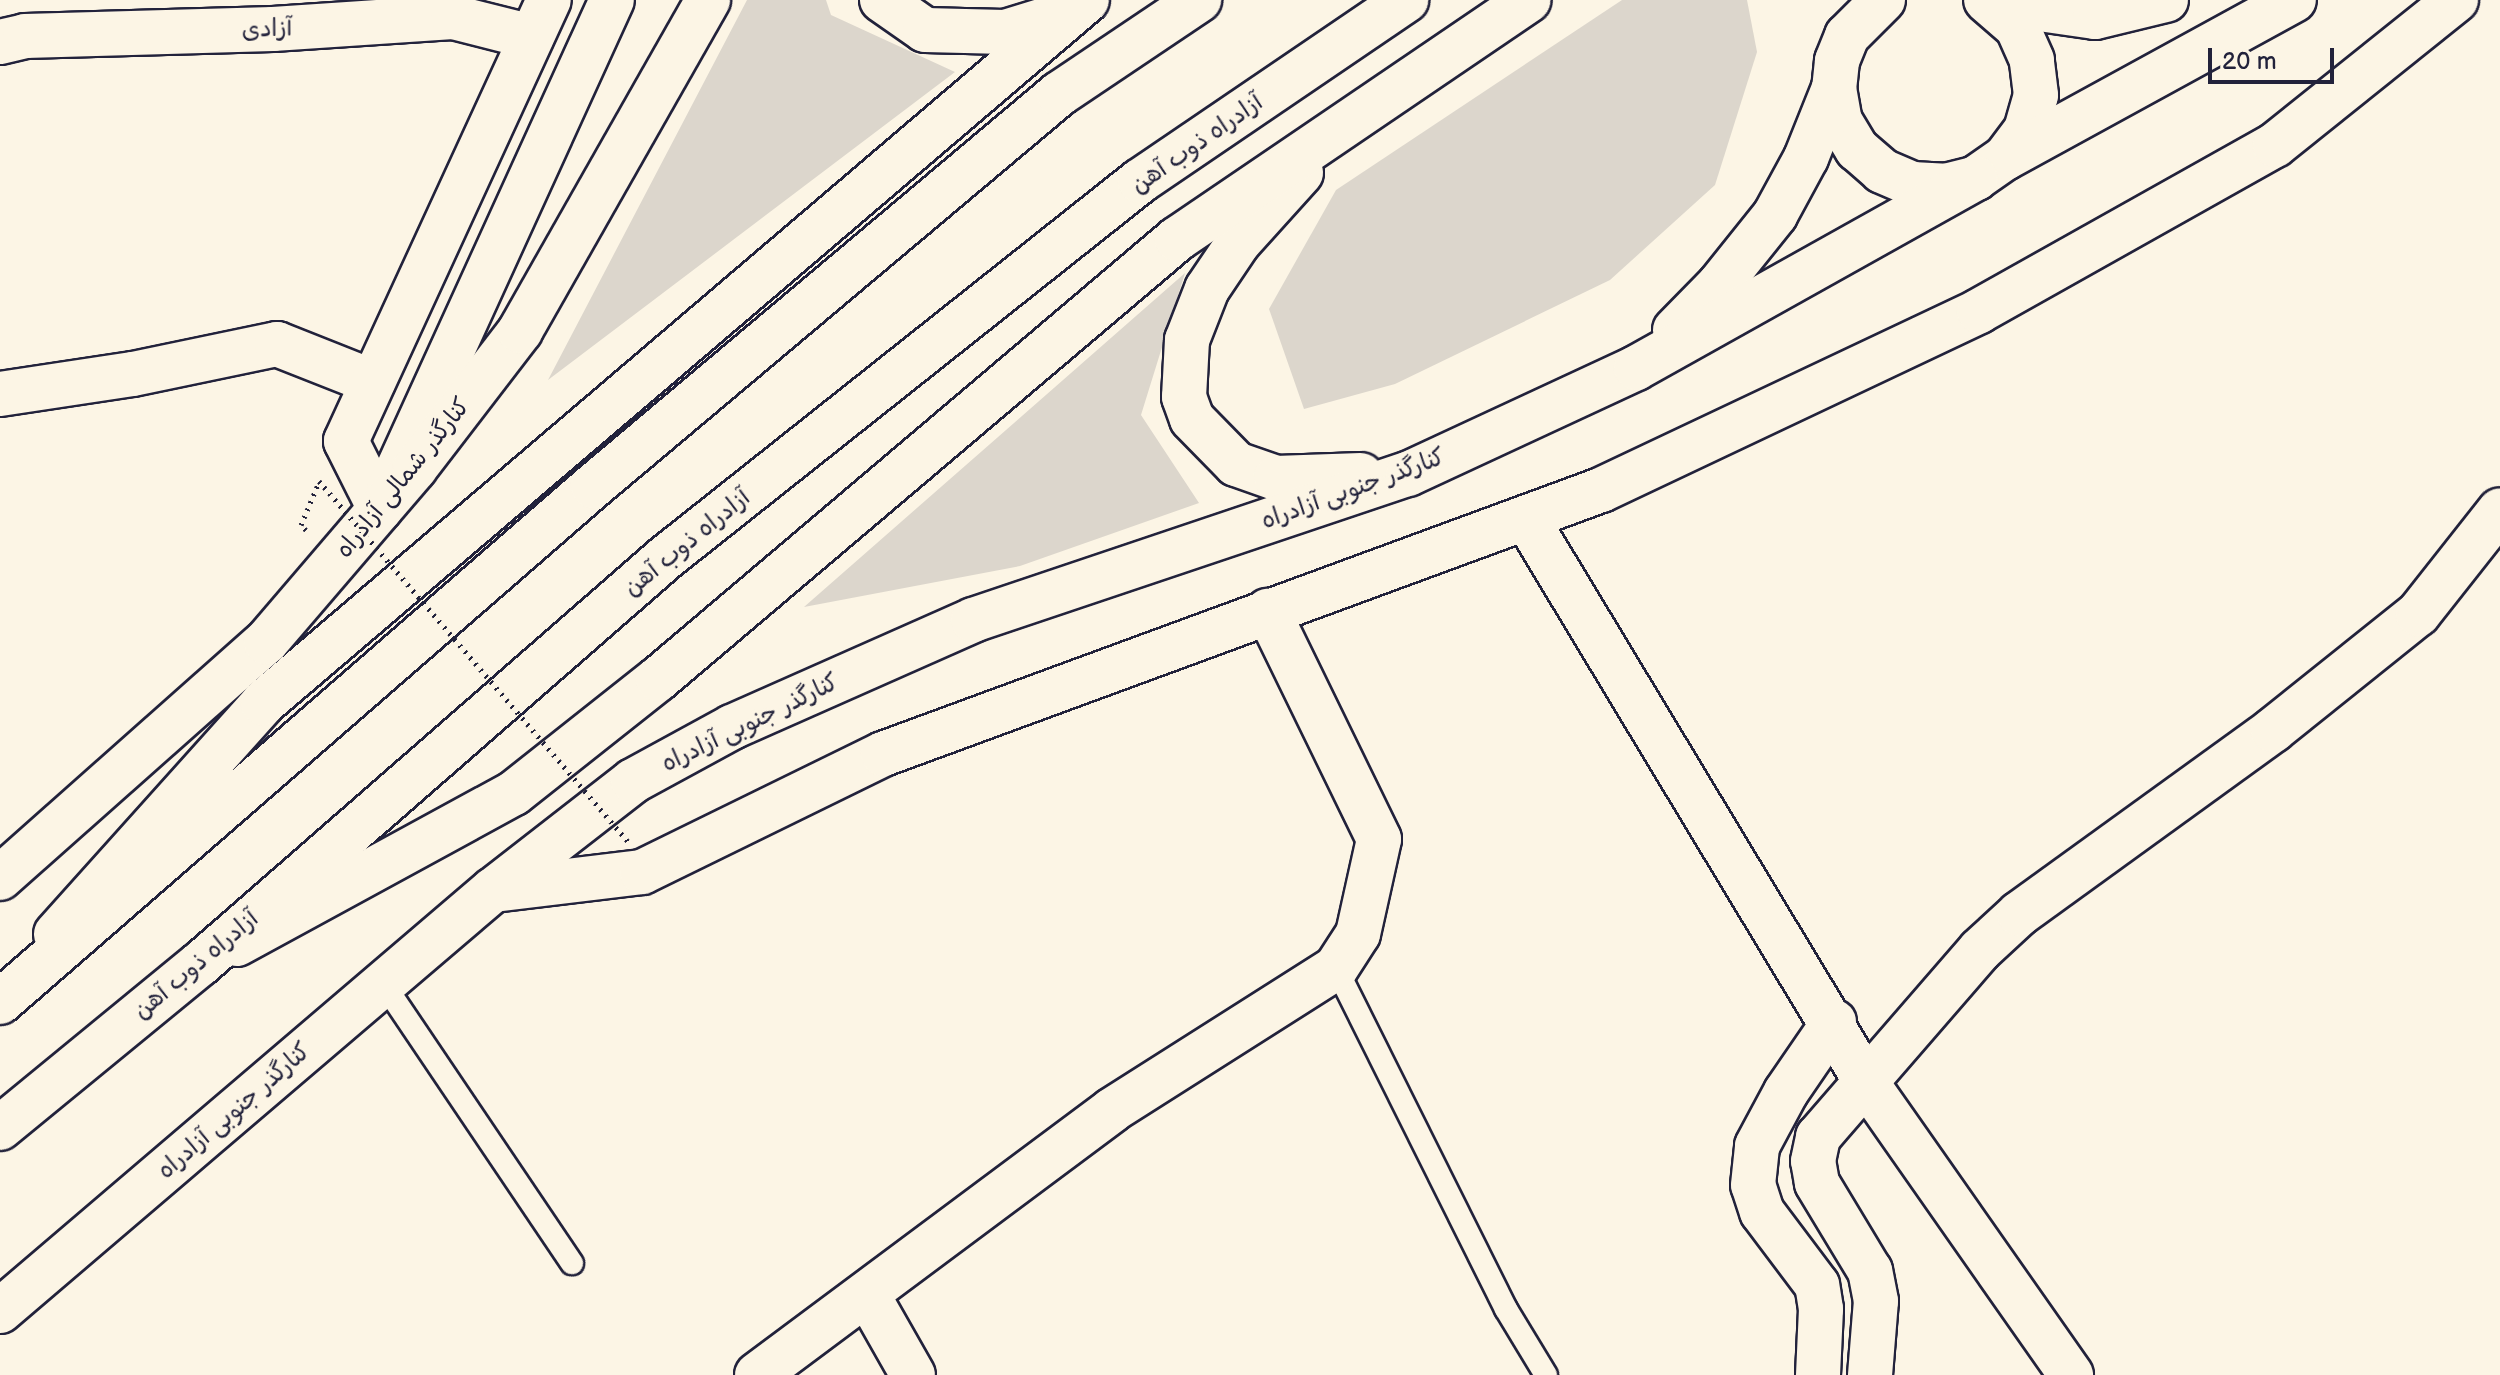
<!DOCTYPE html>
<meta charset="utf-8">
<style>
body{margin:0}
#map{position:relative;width:2500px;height:1375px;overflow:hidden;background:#fcf5e5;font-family:"Balsamiq Sans","Playpen Sans Arabic",sans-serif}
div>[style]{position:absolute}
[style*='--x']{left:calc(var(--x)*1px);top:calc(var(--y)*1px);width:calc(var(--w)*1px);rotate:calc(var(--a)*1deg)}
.green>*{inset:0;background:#dcd6cc}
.path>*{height:5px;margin-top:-2.5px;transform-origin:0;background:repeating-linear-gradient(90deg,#22223b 0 2px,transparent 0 8px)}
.roads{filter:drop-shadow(2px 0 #22223b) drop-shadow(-2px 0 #22223b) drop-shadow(0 2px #22223b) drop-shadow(0 -2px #22223b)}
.service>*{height:22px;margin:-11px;padding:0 11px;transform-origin:11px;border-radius:11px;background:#fcf5e5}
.minor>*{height:44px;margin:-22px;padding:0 22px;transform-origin:22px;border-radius:22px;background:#fcf5e5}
.tertiary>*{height:44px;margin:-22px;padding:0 22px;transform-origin:22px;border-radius:22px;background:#fcf5e5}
.secondary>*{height:44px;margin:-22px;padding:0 22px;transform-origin:22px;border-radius:22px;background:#fcf5e5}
.motorway>*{height:44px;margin:-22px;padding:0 22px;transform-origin:22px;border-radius:22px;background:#fcf5e5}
.path-bridge>*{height:5px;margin-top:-2.5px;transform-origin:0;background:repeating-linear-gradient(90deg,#22223b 0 2px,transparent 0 8px)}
span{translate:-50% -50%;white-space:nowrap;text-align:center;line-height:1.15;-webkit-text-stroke:6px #fcf5e5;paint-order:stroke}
.street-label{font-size:24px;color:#22223b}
.scale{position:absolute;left:2208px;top:48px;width:126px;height:36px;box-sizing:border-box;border:4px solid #22223b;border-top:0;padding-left:10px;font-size:24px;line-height:28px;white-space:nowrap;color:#22223b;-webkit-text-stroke:6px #fcf5e5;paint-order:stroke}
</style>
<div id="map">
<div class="green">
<div style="clip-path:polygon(747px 0,826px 0,831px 15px,955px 72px,548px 380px)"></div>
<div style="clip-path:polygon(1622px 0,1747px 0,1757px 52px,1715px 185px,1610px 280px,1395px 384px,1304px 409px,1269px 309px,1336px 190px)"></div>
<div style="clip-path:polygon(1185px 273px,1141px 415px,1199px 503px,1020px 566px,804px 607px)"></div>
</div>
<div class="path">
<div style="--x:306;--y:530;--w:7;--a:-135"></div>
<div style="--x:301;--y:525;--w:47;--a:-67.3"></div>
</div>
<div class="roads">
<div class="service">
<div style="--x:1336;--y:968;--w:381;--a:63.5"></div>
<div style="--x:1506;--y:1309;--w:77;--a:58.8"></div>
<div style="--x:383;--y:983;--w:338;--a:56"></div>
</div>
<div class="minor">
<div style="--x:0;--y:42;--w:26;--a:-13"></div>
<div style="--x:25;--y:36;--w:248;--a:-1.6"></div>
<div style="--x:273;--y:29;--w:180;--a:-3.8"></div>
<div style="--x:453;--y:17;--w:81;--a:14.2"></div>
<div style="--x:0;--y:394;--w:134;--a:-8.6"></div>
<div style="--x:133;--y:374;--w:147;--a:-11.8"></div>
<div style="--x:277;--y:344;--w:103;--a:21.6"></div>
<div style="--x:380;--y:509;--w:76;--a:-116.6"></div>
<div style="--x:346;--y:441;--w:485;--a:-65.3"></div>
<div style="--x:1526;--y:518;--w:662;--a:58.9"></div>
<div style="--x:1868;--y:1085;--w:354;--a:55"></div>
<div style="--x:493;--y:890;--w:150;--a:-6.9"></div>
<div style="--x:642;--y:872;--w:268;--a:-26.1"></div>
<div style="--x:883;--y:754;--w:765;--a:-20.19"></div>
<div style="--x:1601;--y:490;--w:418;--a:-25.3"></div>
<div style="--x:1979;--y:311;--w:339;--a:-29.3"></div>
<div style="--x:2275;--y:145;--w:232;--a:-38.7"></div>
<div style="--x:867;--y:1294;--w:93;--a:60.4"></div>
<div style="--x:757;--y:1375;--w:443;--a:-36.7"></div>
<div style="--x:1112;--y:1110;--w:265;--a:-32.4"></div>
<div style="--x:1336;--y:968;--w:40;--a:-57.1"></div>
<div style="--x:1358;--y:934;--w:97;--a:-77.5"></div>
<div style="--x:1379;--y:839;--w:254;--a:-116"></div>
<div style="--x:1818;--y:1375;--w:66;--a:-87.4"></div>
<div style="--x:1821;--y:1309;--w:24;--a:-99"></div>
<div style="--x:1817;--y:1285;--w:91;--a:-127"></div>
<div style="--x:1762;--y:1212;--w:28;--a:-108"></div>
<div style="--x:1753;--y:1185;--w:39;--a:-84"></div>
<div style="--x:1757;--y:1146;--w:61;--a:-61.8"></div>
<div style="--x:1786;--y:1092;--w:85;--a:-55.6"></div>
<div style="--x:1870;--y:1375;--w:74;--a:-85.4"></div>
<div style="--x:1876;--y:1301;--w:31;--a:-101"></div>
<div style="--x:1870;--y:1271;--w:103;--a:-121.1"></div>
<div style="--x:1817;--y:1183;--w:22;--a:-100"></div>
<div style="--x:1813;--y:1161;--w:25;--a:-78"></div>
<div style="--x:1818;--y:1137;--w:247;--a:-49.1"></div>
<div style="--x:1980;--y:950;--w:53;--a:-42.7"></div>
<div style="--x:2019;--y:914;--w:314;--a:-35.9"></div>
<div style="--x:2273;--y:730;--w:186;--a:-38.7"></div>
<div style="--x:2418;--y:614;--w:132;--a:-51.7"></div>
</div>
<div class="tertiary">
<div style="--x:389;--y:489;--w:537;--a:-65.49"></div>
</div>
<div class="secondary">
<div style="--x:882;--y:0;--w:52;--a:34.9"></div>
<div style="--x:925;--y:30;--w:80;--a:1.4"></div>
<div style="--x:1005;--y:32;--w:51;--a:-17"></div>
<div style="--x:1883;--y:0;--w:51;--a:135"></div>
<div style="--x:1847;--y:36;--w:27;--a:112"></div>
<div style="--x:1837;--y:61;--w:27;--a:96"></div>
<div style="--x:1834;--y:88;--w:34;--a:80"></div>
<div style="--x:1840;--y:121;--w:33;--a:59"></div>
<div style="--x:1857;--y:149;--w:33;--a:41"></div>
<div style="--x:1882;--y:171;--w:33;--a:23"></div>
<div style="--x:1912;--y:184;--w:33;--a:3"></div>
<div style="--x:1945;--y:186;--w:32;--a:-14"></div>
<div style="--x:1976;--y:178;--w:35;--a:-35"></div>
<div style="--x:2005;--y:158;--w:35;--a:-53"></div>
<div style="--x:2026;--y:130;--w:36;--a:-74"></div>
<div style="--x:2036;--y:95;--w:35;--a:-97"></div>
<div style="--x:2032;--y:60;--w:36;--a:-114"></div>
<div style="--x:2017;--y:27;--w:41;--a:-138.9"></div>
<div style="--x:1991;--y:2;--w:105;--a:8.2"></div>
<div style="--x:2095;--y:17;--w:73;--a:-13.5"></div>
<div style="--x:2007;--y:157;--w:327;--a:-28.7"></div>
<div style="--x:1301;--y:173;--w:94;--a:132"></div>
<div style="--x:1238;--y:243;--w:55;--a:124"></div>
<div style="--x:1207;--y:289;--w:55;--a:111.4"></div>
<div style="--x:1187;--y:340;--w:57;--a:93"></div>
<div style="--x:1184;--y:397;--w:23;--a:70"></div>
<div style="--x:1192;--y:419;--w:63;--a:45.6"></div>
<div style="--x:1236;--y:464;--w:42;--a:19.3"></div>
<div style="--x:1276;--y:478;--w:85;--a:-2"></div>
<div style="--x:1675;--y:330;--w:63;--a:-45.6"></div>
<div style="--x:1719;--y:285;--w:90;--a:-51.3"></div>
<div style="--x:1775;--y:215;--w:65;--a:-61.5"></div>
<div style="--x:1806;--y:158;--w:75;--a:-68.2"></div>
<div style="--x:0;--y:878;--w:356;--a:-41.6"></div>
<div style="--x:266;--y:642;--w:229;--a:-49.4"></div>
<div style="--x:415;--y:468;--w:173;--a:-52.5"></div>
<div style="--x:520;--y:331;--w:381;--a:-60.4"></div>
<div style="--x:56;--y:934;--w:310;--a:-48.1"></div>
<div style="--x:263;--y:703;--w:1083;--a:-40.47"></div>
<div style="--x:237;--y:944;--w:315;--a:-28.6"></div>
<div style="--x:514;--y:793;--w:184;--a:-38.4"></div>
<div style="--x:658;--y:679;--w:680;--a:-40.29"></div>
<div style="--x:1177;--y:239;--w:425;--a:-34.2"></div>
<div style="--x:0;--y:1311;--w:648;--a:-40.5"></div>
<div style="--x:493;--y:890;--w:177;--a:-37.9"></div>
<div style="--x:633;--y:781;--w:113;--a:-28.6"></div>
<div style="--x:732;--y:727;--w:264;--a:-23.9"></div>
<div style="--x:973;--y:620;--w:459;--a:-18.6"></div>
<div style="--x:1408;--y:474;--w:251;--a:-24.9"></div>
<div style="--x:1636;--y:368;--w:389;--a:-29.2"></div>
</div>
<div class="motorway">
<div style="--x:0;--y:1002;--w:786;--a:-41.03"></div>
<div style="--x:593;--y:486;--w:609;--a:-40.07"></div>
<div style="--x:1059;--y:94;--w:169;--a:-33.9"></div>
<div style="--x:0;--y:1128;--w:259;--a:-39.4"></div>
<div style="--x:200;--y:964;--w:617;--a:-41.12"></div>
<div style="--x:665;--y:558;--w:606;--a:-38.44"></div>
<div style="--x:1140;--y:181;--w:322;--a:-34.2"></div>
</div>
</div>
<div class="path-bridge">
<div style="--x:319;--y:481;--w:478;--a:49.4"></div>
</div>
<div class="street-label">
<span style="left:267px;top:29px;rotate:-2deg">آزادی</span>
<span style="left:1197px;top:144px;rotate:-35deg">آزادراه ذوب آهن</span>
<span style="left:403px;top:478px;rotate:-51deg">کنارگذر شمالی آزادراه</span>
<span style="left:1353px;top:489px;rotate:-20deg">کنارگذر جنوبی آزادراه</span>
<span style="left:687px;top:543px;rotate:-39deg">آزادراه ذوب آهن</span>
<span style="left:750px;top:723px;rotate:-26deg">کنارگذر جنوبی آزادراه</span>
<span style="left:196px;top:965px;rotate:-40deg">آزادراه ذوب آهن</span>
<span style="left:234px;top:1111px;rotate:-41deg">کنارگذر جنوبی آزادراه</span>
</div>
<div class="scale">20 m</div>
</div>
